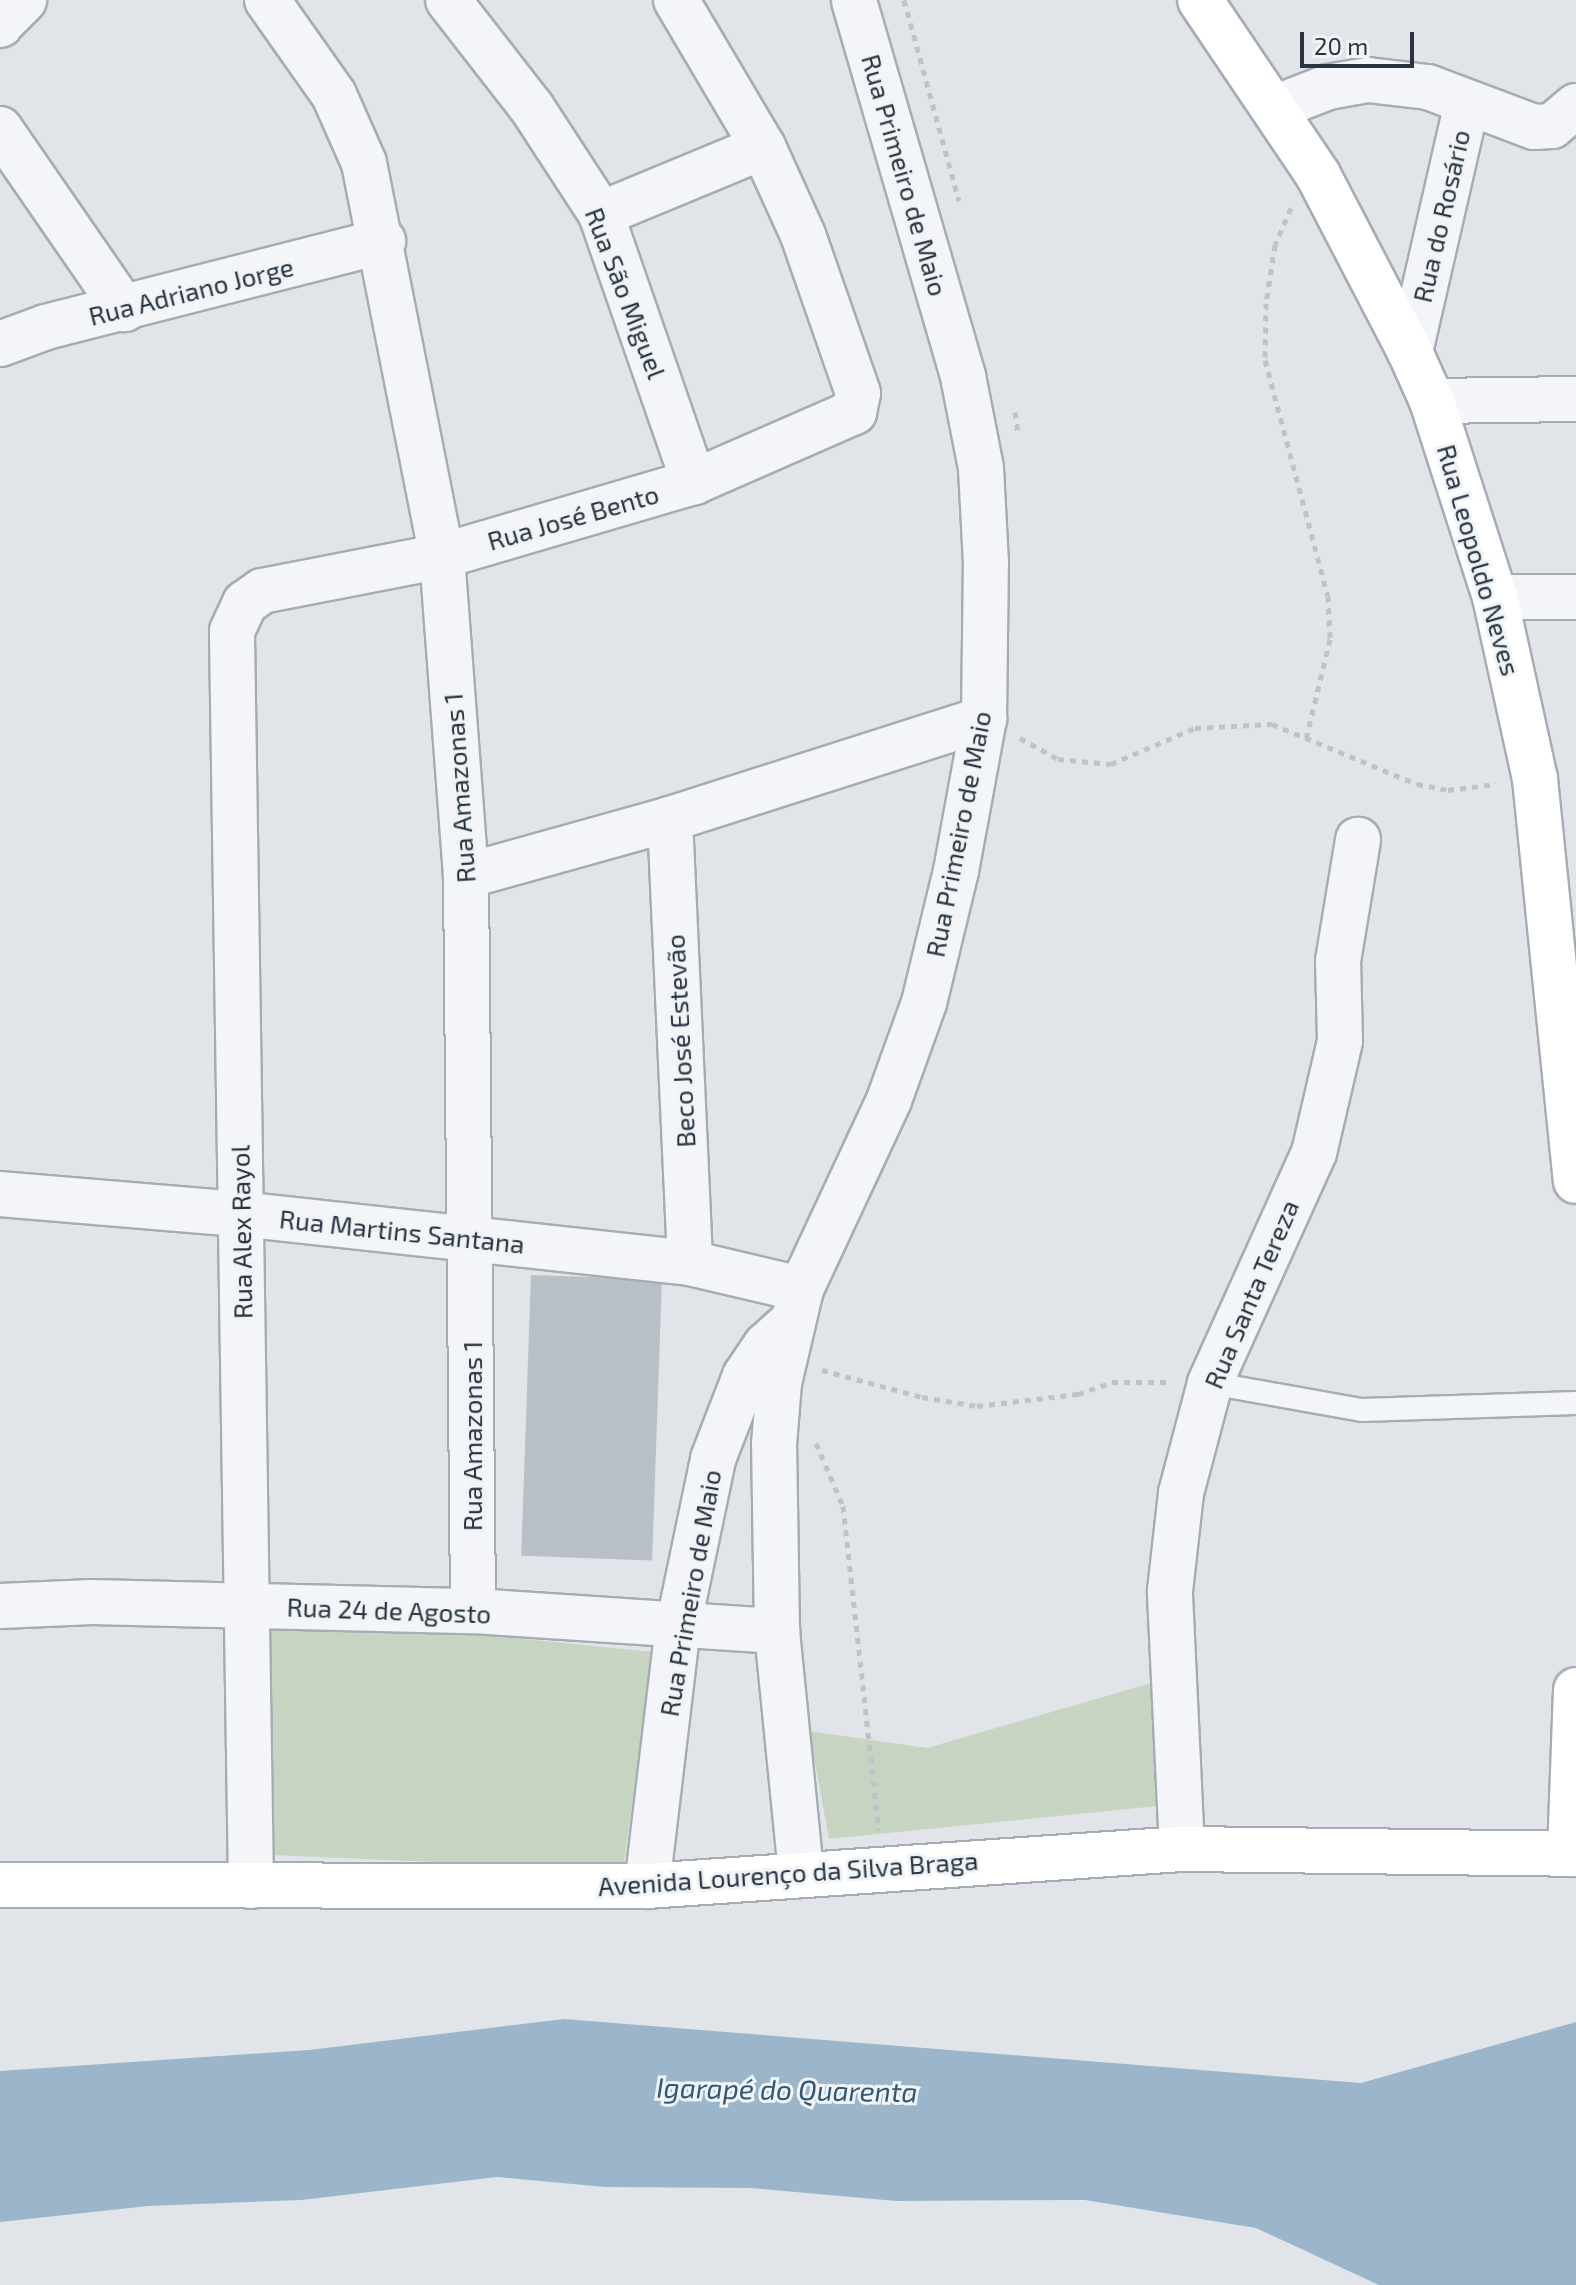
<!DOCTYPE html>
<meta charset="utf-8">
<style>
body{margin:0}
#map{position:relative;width:1576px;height:2285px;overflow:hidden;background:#e1e5ea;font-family:"Exo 2",sans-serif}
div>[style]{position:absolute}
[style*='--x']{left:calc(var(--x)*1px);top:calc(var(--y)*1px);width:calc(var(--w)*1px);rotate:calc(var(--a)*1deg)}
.green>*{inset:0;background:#c8d4c2}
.water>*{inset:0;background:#9bb6ca}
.building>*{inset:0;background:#b8bfc7;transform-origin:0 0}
.path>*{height:5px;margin-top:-2.5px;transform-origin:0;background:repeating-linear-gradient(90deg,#bec3c9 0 6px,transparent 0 12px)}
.roads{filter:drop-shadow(2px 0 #a6acb4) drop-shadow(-2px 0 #a6acb4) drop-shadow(0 2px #a6acb4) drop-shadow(0 -2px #a6acb4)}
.lane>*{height:22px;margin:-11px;padding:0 11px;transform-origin:11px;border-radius:11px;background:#f3f5f8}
.street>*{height:44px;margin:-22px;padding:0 22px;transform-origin:22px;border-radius:22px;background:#f3f5f8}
.secondary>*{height:44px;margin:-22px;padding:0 22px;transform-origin:22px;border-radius:22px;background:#fff}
span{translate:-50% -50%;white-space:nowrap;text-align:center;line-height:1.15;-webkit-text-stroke:6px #f0f4f7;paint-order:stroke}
.street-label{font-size:26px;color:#293442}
.water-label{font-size:28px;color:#325776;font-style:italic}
.scale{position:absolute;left:1300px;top:32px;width:114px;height:36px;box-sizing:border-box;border:4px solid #293442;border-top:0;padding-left:10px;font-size:24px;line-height:28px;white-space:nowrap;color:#293442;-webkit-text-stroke:6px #f0f4f7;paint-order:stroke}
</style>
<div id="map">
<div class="green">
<div style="clip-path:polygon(267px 1613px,653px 1652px,623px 1870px,272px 1855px)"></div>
<div style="clip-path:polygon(1158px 1681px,1167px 1805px,829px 1839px,809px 1731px,927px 1748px)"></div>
</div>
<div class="water">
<div style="clip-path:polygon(564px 2019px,1361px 2083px,1576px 2022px,1576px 2285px,1379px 2285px,1256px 2228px,1085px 2200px,896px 2201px,750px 2188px,605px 2187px,497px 2177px,301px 2200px,148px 2206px,0 2222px,0 2071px,309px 2050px)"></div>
</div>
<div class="building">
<div style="left:531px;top:1275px;width:131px;height:281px;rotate:2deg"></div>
</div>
<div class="path">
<div style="--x:904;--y:0;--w:208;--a:74.7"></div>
<div style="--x:1291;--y:208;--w:40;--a:113.4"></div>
<div style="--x:1275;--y:245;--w:59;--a:98.8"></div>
<div style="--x:1266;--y:303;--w:57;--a:91"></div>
<div style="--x:1265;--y:360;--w:244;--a:75.1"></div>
<div style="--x:1328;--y:596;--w:43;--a:87.3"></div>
<div style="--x:1330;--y:639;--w:104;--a:103.4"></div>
<div style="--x:1015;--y:412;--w:21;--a:82"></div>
<div style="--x:1020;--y:738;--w:43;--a:28.9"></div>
<div style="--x:1058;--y:759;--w:53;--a:5.4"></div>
<div style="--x:1111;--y:764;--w:91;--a:-23.2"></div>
<div style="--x:1195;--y:728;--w:77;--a:-3"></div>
<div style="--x:1272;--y:724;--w:157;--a:22.5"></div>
<div style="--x:1417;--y:784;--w:32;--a:11"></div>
<div style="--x:1448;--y:790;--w:48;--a:-7.1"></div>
<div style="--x:822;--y:1370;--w:104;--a:15.1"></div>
<div style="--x:922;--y:1397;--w:56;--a:9.3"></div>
<div style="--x:977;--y:1406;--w:102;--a:-6.8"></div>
<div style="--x:1078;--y:1394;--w:36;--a:-19"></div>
<div style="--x:1112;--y:1382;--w:57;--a:0"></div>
<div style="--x:816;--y:1443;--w:69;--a:66.8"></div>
<div style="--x:843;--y:1506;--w:326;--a:83.7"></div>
</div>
<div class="roads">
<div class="lane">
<div style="--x:1210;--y:1383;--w:154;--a:10.1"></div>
<div style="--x:1362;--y:1410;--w:214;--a:-1.9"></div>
</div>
<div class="street">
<div style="--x:267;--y:0;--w:116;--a:54.8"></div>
<div style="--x:334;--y:95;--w:74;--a:66.2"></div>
<div style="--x:364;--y:163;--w:401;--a:78.8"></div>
<div style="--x:442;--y:556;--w:321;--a:85.7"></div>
<div style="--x:466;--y:876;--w:735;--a:89.45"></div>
<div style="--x:448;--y:0;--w:137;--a:52.1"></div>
<div style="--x:532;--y:108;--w:126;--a:56.9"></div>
<div style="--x:601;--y:214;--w:284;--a:70.9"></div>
<div style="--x:0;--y:25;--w:35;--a:-46"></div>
<div style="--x:1277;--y:107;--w:55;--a:-21.4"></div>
<div style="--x:1328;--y:87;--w:41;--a:-9.9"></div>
<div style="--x:1368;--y:80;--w:60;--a:6.7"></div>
<div style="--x:1428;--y:87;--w:113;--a:20.7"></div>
<div style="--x:1534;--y:127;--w:18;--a:-3"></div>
<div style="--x:1552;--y:126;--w:31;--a:-40"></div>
<div style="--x:0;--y:129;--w:219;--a:55.4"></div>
<div style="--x:601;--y:214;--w:175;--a:-22.5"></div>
<div style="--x:0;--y:344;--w:49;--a:-20.3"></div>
<div style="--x:46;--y:327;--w:348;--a:-14.3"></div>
<div style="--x:1410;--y:352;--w:255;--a:-77.1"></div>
<div style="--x:1432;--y:401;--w:144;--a:-0.8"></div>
<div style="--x:1495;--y:597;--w:81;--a:0"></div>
<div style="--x:670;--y:819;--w:444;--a:87.4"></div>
<div style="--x:466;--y:876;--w:212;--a:-15.6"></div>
<div style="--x:670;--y:819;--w:330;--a:-17.7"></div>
<div style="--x:0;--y:1194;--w:241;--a:4.8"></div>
<div style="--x:240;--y:1214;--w:453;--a:6.2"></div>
<div style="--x:690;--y:1263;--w:114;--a:13.2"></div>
<div style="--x:0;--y:1606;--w:92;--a:-2.5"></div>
<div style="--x:92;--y:1602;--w:381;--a:1.4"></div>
<div style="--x:473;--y:1611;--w:305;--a:3.8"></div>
<div style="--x:1182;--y:1849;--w:258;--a:-92.7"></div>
<div style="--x:1170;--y:1591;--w:99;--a:-83.6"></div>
<div style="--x:1181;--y:1493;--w:114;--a:-75.2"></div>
<div style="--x:1210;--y:1383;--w:252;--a:-65.7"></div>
<div style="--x:1314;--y:1153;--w:115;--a:-76.9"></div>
<div style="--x:1340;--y:1041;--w:80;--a:-91.4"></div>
<div style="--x:1338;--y:961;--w:123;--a:-80.6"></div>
<div style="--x:801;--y:1872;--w:242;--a:-95.7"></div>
<div style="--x:777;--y:1631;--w:187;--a:-90.9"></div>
<div style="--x:774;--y:1444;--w:61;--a:-85.3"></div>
<div style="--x:779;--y:1383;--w:97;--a:-76.8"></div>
<div style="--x:801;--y:1289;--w:208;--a:-65"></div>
<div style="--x:889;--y:1100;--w:103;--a:-70.2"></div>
<div style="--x:924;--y:1003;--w:136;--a:-76.4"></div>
<div style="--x:956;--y:871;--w:155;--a:-79.6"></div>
<div style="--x:984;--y:719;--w:155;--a:-89.3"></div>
<div style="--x:986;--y:564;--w:96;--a:-93"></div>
<div style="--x:981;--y:468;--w:94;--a:-101.1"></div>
<div style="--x:963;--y:376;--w:391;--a:-106.2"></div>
<div style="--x:251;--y:1886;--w:1255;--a:-90.87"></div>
<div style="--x:232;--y:631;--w:31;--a:-65"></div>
<div style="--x:245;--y:603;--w:21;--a:-35"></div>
<div style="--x:262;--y:591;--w:183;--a:-11"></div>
<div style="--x:442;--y:556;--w:263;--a:-16.4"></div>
<div style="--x:694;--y:482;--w:175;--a:-23.6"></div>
<div style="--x:854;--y:412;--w:19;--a:-78"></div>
<div style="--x:858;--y:393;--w:167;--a:-109.2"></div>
<div style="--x:803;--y:235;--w:97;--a:-114.4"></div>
<div style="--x:763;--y:147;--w:171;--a:-120.6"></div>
<div style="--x:647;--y:1886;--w:261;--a:-83.2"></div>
<div style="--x:678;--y:1627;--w:172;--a:-78.2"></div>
<div style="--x:713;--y:1459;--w:89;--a:-68.9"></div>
<div style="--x:745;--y:1376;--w:37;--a:-56"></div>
<div style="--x:766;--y:1345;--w:31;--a:-42"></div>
</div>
<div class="secondary">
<div style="--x:1200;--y:0;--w:211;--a:56"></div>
<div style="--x:1318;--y:175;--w:199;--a:62.5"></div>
<div style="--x:1410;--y:352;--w:54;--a:65.8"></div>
<div style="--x:1432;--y:401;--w:206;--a:72.2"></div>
<div style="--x:1495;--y:597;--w:186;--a:77.6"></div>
<div style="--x:1535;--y:779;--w:404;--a:84.2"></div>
<div style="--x:1570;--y:1854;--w:164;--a:-87.9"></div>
<div style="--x:0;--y:1885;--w:647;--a:0.09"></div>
<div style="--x:647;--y:1886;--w:536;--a:-3.96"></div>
<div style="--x:1182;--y:1849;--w:394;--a:0.7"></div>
</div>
</div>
<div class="street-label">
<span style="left:905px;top:175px;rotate:74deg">Rua Primeiro de Maio</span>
<span style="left:1441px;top:216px;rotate:-77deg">Rua do Rosário</span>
<span style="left:191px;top:291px;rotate:-14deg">Rua Adriano Jorge</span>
<span style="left:626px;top:293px;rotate:69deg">Rua São Miguel</span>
<span style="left:573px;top:517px;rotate:-16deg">Rua José Bento</span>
<span style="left:1479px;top:560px;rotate:74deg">Rua Leopoldo Neves</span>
<span style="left:459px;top:788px;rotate:-94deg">Rua Amazonas 1</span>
<span style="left:958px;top:834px;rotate:-79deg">Rua Primeiro de Maio</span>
<span style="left:680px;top:1041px;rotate:-93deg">Beco José Estevão</span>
<span style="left:402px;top:1231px;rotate:6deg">Rua Martins Santana</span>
<span style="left:241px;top:1232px;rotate:-91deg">Rua Alex Rayol</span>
<span style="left:1251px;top:1294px;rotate:-67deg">Rua Santa Tereza</span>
<span style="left:472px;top:1436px;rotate:-90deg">Rua Amazonas 1</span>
<span style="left:690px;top:1593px;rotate:-80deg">Rua Primeiro de Maio</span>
<span style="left:389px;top:1610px;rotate:2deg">Rua 24 de Agosto</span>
<span style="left:788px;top:1873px;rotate:-4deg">Avenida Lourenço da Silva Braga</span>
</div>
<div class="water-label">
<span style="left:787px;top:2089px;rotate:1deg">Igarapé do Quarenta</span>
</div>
<div class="scale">20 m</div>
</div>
